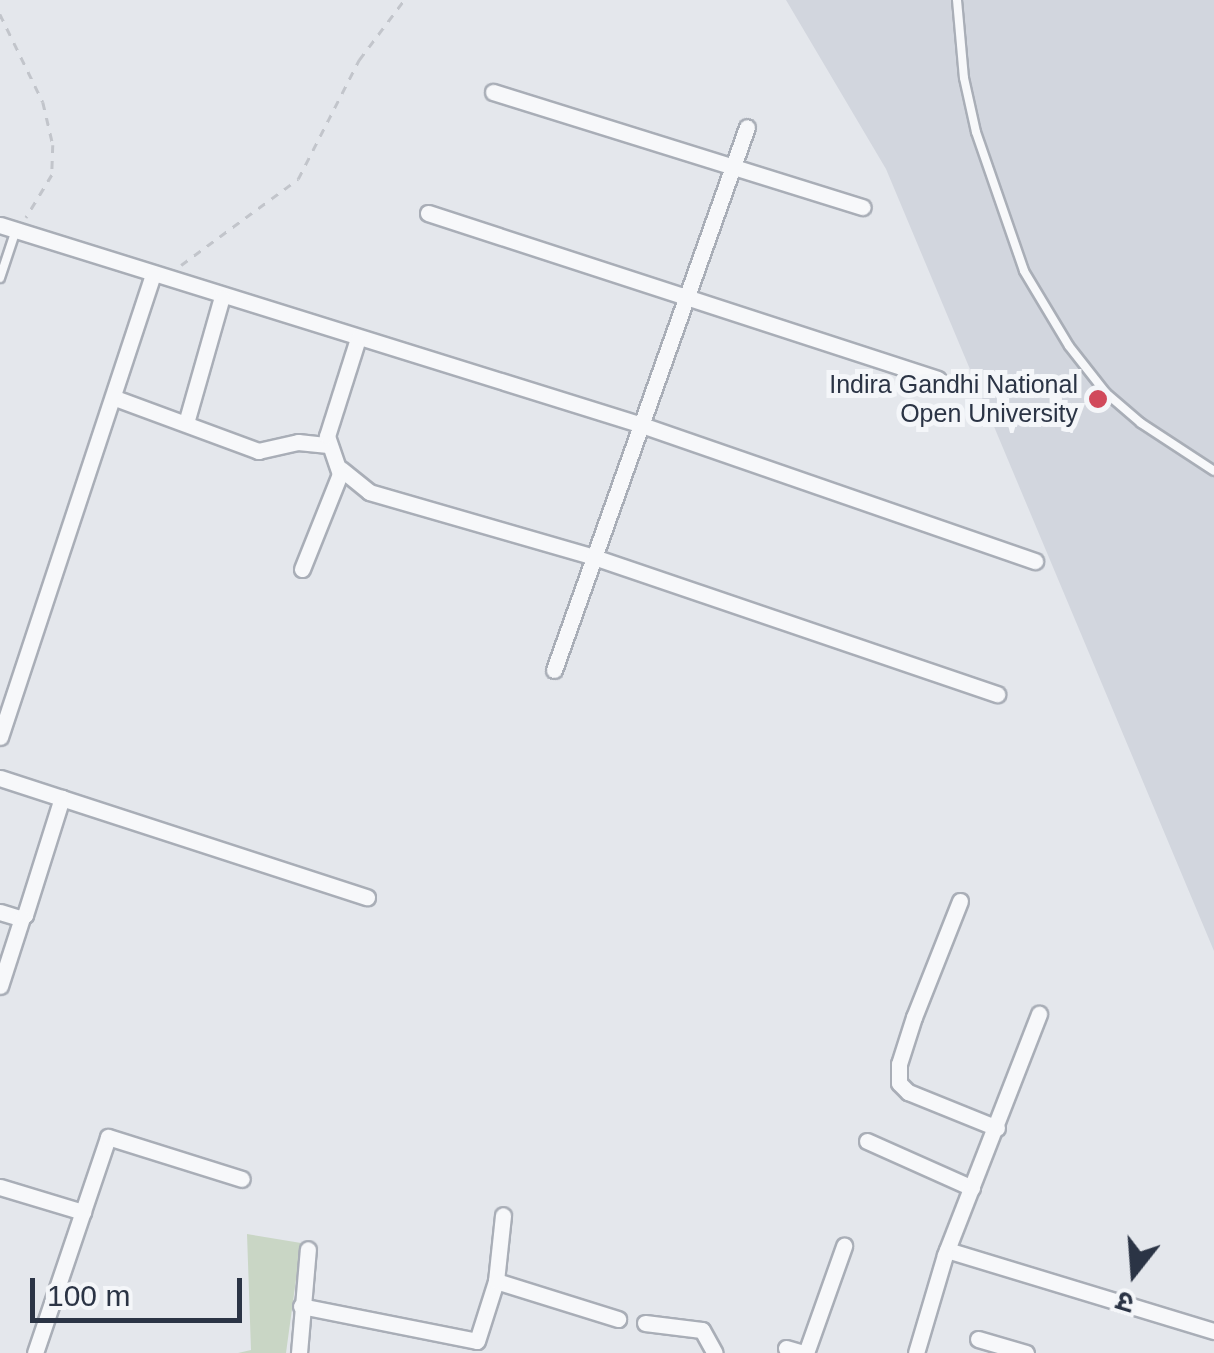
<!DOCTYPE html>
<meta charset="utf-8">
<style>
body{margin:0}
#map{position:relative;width:1214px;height:1353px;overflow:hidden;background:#e4e7ec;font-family:Helvetica,"Noto Sans Devanagari",sans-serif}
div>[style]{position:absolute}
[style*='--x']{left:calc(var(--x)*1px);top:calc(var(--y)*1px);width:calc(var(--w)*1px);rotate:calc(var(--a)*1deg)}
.built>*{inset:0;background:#d2d6de}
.green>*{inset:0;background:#c9d6c5}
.path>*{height:2.5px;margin-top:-1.25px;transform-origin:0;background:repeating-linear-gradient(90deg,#c2c5cb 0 8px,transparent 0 16px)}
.roads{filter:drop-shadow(2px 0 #a9aeb7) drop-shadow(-2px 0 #a9aeb7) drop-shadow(0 2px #a9aeb7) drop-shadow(0 -2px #a9aeb7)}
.service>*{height:8px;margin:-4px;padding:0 4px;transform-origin:4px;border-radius:4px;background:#f7f8fa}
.minor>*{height:15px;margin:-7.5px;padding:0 7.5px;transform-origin:7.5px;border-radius:7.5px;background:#f7f8fa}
.dots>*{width:28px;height:28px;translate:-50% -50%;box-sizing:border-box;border:5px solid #f4f6f9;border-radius:50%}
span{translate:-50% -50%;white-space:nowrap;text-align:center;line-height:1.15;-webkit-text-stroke:10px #f4f6f9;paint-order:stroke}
.poi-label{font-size:25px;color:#2b3445}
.right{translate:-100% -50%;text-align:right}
.north{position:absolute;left:1084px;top:1223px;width:100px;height:100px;-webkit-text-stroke:8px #f4f6f9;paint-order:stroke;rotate:197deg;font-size:28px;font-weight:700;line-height:40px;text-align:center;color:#2b3445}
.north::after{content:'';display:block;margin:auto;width:35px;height:45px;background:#2b3445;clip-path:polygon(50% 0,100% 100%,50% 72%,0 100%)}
.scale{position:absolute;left:30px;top:1278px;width:212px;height:45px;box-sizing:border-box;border:5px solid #2b3445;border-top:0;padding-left:12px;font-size:30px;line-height:35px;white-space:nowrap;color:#2b3445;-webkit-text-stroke:8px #f4f6f9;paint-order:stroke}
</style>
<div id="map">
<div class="built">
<div style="clip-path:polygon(786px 0,1214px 0,1214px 951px,886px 169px)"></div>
</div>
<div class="green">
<div style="clip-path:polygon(247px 1234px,301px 1243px,286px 1353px,238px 1353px,251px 1350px)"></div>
</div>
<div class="path">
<div style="--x:0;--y:14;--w:98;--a:64"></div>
<div style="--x:43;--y:102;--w:44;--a:76.9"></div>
<div style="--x:53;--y:145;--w:30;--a:92"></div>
<div style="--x:52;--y:175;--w:50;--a:121.2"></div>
<div style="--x:181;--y:265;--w:145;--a:-36.3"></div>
<div style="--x:298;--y:179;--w:134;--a:-62.9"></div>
<div style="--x:359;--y:60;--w:75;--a:-53.1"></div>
</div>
<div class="roads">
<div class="service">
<div style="--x:957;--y:0;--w:78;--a:84.9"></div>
<div style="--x:964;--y:78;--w:55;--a:77.5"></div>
<div style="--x:976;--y:132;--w:147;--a:70.9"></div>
<div style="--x:1024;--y:271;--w:87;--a:59"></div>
<div style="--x:1069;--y:346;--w:60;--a:51.8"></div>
<div style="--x:1106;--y:393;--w:46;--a:40.6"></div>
<div style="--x:1141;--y:423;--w:87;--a:33.3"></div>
<div style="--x:0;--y:278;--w:51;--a:-71.6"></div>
</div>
<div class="minor">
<div style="--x:493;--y:92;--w:387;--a:17.3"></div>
<div style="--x:428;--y:213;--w:536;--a:18.03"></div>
<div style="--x:0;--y:225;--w:672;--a:17.3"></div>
<div style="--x:642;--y:425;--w:416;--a:19.1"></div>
<div style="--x:115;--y:398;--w:153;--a:20.3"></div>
<div style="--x:258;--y:451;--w:41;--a:-12.7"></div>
<div style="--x:298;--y:442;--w:30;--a:6"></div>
<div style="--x:186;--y:423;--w:131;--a:-74.1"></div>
<div style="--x:341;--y:469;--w:36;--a:39"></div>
<div style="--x:369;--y:492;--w:234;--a:16.1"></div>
<div style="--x:594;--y:557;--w:426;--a:18.8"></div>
<div style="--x:302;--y:569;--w:102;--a:-68.2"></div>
<div style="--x:340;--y:474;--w:40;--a:-108.9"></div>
<div style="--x:327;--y:436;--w:103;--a:-72.4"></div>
<div style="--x:554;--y:670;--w:576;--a:-70.43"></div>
<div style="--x:0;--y:737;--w:487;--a:-71.7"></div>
<div style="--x:0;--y:778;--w:386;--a:18"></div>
<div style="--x:960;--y:901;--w:125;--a:111.6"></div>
<div style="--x:914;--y:1017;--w:49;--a:107.7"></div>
<div style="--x:899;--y:1064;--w:19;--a:90"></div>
<div style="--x:899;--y:1083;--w:13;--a:45"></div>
<div style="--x:908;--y:1092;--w:96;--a:22"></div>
<div style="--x:0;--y:912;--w:21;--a:17"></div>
<div style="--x:20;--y:918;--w:6;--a:-31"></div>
<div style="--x:25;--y:915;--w:123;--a:-72.5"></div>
<div style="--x:0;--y:986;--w:71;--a:-72.1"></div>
<div style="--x:867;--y:1141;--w:115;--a:24.1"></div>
<div style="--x:0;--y:1187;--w:87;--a:16.8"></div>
<div style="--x:947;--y:1250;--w:279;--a:16.9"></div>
<div style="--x:496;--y:1281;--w:128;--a:17.3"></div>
<div style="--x:301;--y:1306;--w:179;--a:11.2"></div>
<div style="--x:477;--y:1341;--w:63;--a:-72.4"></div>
<div style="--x:496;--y:1281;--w:66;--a:-83.9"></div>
<div style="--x:645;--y:1323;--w:57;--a:7"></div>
<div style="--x:702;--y:1330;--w:26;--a:61"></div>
<div style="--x:978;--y:1339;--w:50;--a:16.3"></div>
<div style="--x:786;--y:1348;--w:18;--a:16"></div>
<div style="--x:35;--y:1353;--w:228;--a:-71.3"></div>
<div style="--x:108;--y:1137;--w:140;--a:17.4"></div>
<div style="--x:299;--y:1353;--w:104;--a:-85.1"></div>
<div style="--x:806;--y:1353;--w:114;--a:-70.4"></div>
<div style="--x:916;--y:1353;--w:102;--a:-73.5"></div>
<div style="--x:945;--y:1255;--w:259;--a:-68.7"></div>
</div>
</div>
<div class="dots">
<div style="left:1098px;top:399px;background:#d1495b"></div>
</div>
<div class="poi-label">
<span class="right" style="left:1078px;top:399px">Indira Gandhi National<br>Open University</span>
</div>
<div class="north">उ</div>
<div class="scale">100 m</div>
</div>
